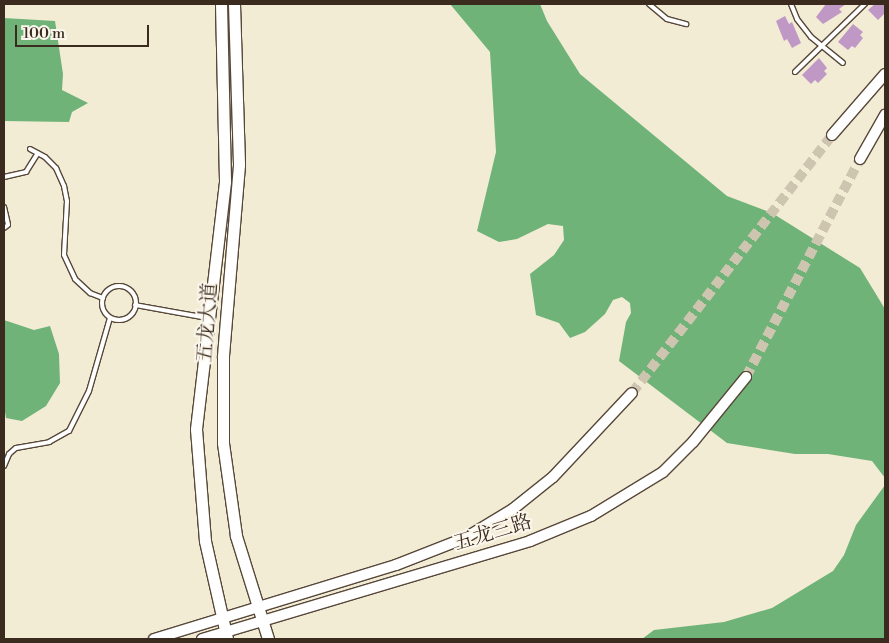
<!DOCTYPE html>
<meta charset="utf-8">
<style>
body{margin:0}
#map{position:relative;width:889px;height:643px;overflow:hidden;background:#f3ecd5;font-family:"Libre Bodoni","Noto Serif SC",serif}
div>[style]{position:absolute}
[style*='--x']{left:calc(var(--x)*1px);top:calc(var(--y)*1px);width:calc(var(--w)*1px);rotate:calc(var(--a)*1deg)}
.forest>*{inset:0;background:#6fb378}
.building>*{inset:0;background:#bf98c5}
.secondary-tunnel>*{height:10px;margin-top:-5px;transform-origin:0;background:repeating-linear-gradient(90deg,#cec5b0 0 10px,transparent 0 15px)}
.roads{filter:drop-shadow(1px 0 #574739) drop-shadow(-1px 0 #574739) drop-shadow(0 1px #574739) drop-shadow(0 -1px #574739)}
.lane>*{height:4px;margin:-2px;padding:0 2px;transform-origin:2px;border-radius:2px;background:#fff}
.lane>.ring{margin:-2px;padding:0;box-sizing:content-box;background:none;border:4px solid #fff;border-radius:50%}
.secondary>*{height:10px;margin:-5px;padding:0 5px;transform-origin:5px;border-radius:5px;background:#fff}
.primary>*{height:11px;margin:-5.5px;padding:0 5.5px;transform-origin:5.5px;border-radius:5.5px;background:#fff}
span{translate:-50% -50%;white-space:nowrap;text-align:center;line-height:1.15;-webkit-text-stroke:4px #fbf7ec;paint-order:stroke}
.street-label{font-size:20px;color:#3b2a1e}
.frame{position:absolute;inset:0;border:5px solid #3b2a1e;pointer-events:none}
.scale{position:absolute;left:15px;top:25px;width:134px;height:22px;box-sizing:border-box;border:2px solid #3b2a1e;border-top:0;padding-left:6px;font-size:15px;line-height:18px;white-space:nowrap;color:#3b2a1e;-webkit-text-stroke:4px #fbf7ec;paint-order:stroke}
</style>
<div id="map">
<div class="forest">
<div style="clip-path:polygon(450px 4px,540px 4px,547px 21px,580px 74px,727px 196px,772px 213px,860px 268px,885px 309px,885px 478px,872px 461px,828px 454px,795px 454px,727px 443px,619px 361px,626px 322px,631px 313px,630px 303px,622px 297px,613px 300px,605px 314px,585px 332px,570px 338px,559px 323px,536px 315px,530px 274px,554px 255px,564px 240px,563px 226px,548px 224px,517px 239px,499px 242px,477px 231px,496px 152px,490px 52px)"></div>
<div style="clip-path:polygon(4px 18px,55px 21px,63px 74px,62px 90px,88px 103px,72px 112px,69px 122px,4px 121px)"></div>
<div style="clip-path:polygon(4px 320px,34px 330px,50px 326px,59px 354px,60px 383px,46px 406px,22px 421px,6px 418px,4px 406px)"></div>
<div style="clip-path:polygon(885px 485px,885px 639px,642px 639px,654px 630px,724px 622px,772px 608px,833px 571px,844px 555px,856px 525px)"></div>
</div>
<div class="building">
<div style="clip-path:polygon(826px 4px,846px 4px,839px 9px,842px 12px,823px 24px,816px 17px)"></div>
<div style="clip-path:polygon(875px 4px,885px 4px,885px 13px,878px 20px,868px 10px)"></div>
<div style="clip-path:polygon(785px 16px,789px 24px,792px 22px,801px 43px,792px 48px,787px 39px,784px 41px,776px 21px)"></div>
<div style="clip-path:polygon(853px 24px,863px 32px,860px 35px,863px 38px,855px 48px,852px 46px,848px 50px,838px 42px)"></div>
<div style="clip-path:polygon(819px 58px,827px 68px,824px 71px,827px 74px,818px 83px,815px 80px,811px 84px,802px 75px)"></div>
</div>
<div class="secondary-tunnel">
<div style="--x:746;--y:377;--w:246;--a:-62.4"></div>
<div style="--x:632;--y:393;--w:326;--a:-52.2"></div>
</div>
<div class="roads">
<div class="lane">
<div style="--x:649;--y:4;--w:23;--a:40"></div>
<div style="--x:667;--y:19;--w:20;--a:15"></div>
<div style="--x:791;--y:4;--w:16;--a:68"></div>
<div style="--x:797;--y:19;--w:23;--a:52"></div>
<div style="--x:811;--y:37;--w:41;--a:39.1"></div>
<div style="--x:795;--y:72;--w:98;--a:-44.2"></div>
<div style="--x:30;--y:149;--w:17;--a:28"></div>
<div style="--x:45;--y:157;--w:16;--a:45"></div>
<div style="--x:56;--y:168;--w:20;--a:66"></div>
<div style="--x:64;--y:186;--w:15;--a:79"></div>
<div style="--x:67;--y:201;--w:54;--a:93.2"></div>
<div style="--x:64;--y:255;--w:26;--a:65"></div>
<div style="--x:75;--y:279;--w:21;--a:43"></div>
<div style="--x:90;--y:293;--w:14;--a:21"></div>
<div style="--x:4;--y:177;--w:23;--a:-13"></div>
<div style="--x:26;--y:172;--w:22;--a:-58"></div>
<div style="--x:4;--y:207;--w:18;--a:77"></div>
<div style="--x:8;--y:225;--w:5;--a:143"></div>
<div class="ring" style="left:102px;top:286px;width:30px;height:30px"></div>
<div style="--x:135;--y:305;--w:73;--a:10.2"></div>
<div style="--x:4;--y:466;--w:13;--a:-67"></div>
<div style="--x:9;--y:454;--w:9;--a:-41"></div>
<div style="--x:16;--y:448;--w:34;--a:-10"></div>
<div style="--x:49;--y:442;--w:23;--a:-29"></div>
<div style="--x:69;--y:431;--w:45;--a:-63.4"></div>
<div style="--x:89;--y:391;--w:76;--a:-74"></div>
</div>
<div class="secondary">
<div style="--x:832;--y:135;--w:81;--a:-49"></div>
<div style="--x:860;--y:159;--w:51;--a:-60.4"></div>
<div style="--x:154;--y:639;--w:253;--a:-17"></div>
<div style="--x:396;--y:565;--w:74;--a:-21.4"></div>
<div style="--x:465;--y:538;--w:56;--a:-31.1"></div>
<div style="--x:513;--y:509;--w:51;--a:-38.7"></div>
<div style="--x:553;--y:477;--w:115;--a:-46.8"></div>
<div style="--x:202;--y:639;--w:342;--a:-16.6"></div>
<div style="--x:530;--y:541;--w:66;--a:-22.3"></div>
<div style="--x:591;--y:516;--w:84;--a:-31.4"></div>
<div style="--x:663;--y:472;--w:42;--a:-45"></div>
<div style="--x:693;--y:442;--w:84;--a:-50.8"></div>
</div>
<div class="primary">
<div style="--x:221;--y:4;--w:178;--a:88.7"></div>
<div style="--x:225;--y:182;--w:249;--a:96.7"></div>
<div style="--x:196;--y:429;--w:112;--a:85.4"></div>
<div style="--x:205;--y:541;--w:100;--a:77.3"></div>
<div style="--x:234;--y:4;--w:161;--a:88.2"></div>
<div style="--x:239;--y:165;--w:193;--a:94.8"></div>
<div style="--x:223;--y:357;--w:86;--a:90"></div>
<div style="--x:223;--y:443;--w:94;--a:82"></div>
<div style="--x:236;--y:536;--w:108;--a:72.7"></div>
</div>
</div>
<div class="street-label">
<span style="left:208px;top:323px;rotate:-86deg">五龙大道</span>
<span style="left:493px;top:533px;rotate:-17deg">五龙三路</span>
</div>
<div class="frame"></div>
<div class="scale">100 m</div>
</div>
